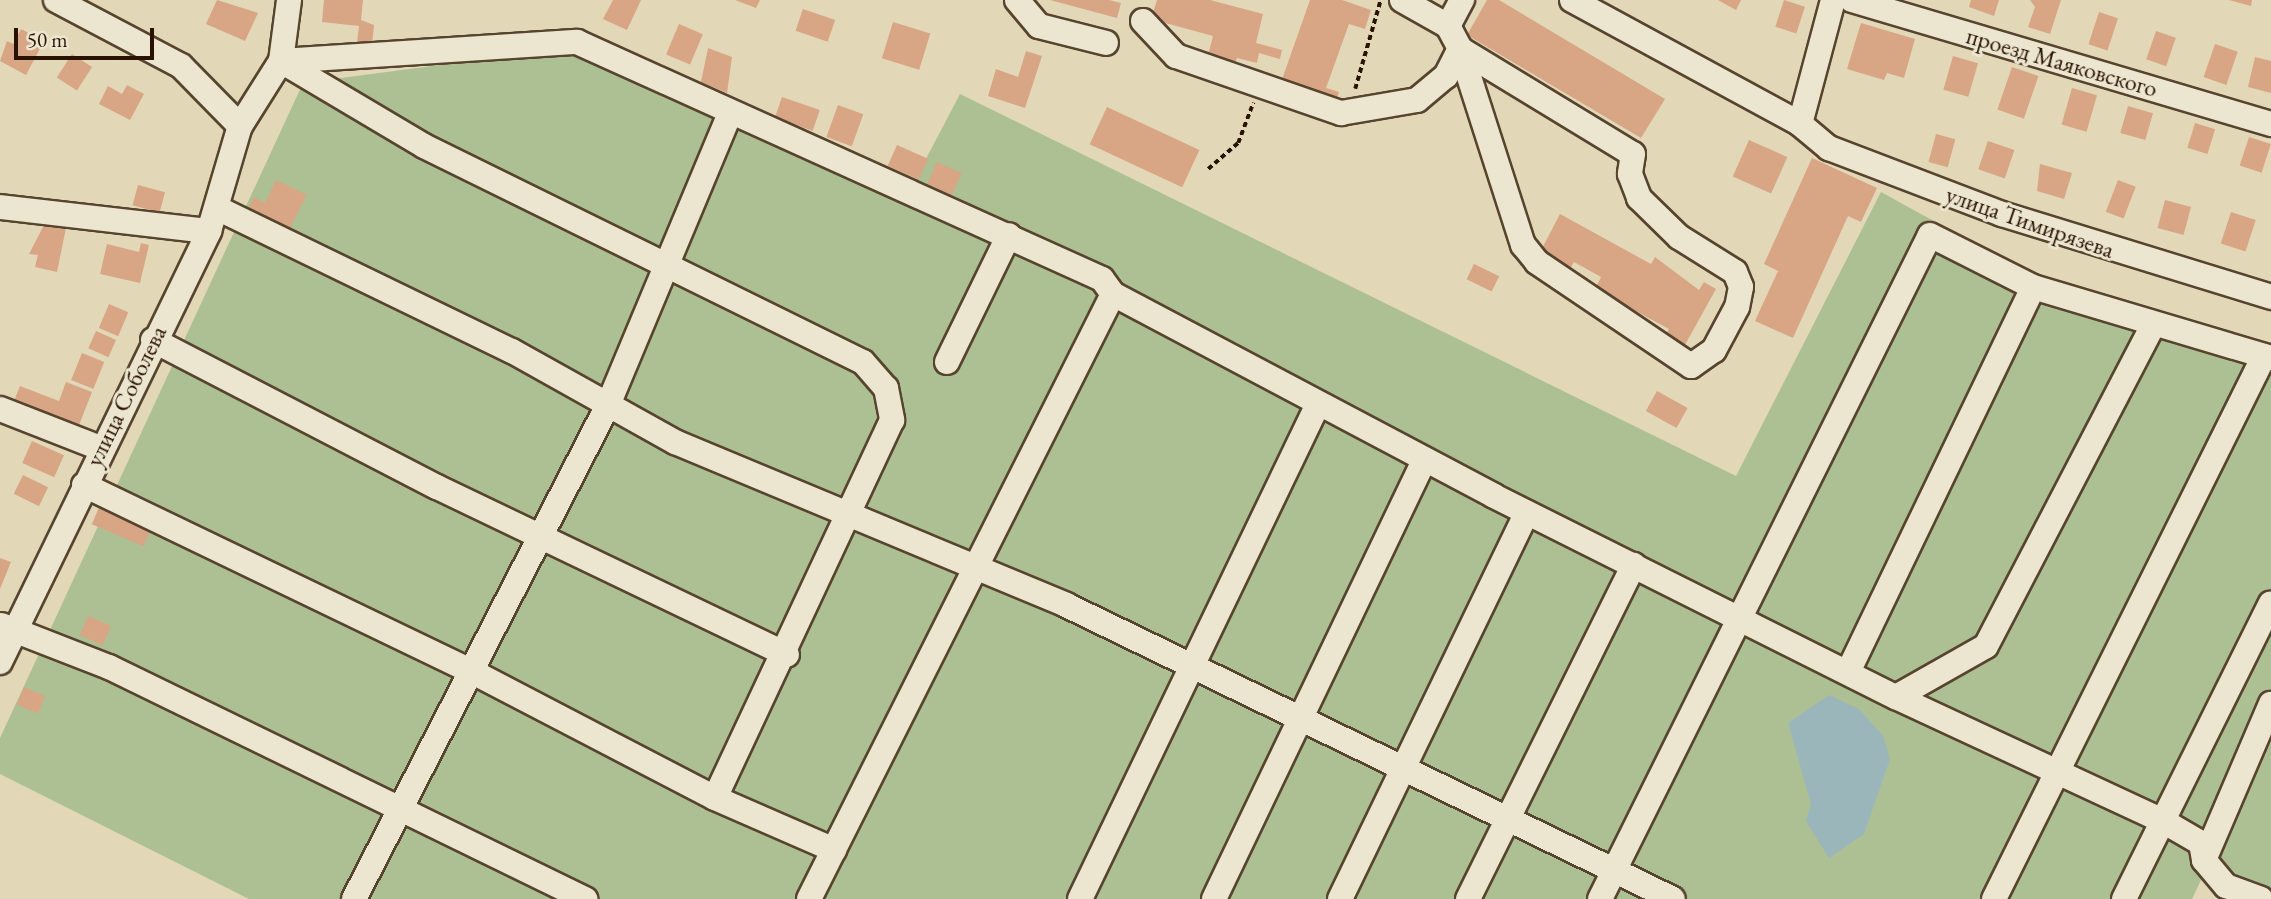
<!DOCTYPE html>
<meta charset="utf-8">
<style>
body{margin:0}
#map{position:relative;width:2271px;height:899px;overflow:hidden;background:#e2d8b7;font-family:"EB Garamond",serif}
div>[style]{position:absolute}
[style*='--x']{left:calc(var(--x)*1px);top:calc(var(--y)*1px);width:calc(var(--w)*1px);rotate:calc(var(--a)*1deg)}
.green>*{inset:0;background:#adc093}
.water>*{inset:0;background:#9bb6bb}
.building>*{inset:0;background:#d8a585;transform-origin:0 0}
.path>*{height:3.5px;margin-top:-1.75px;transform-origin:0;background:repeating-linear-gradient(90deg,#291300 0 5px,transparent 0 8.5px)}
.roads{filter:drop-shadow(2px 0 #57442e) drop-shadow(-2px 0 #57442e) drop-shadow(0 2px #57442e) drop-shadow(0 -2px #57442e)}
.minor>*{height:24px;margin:-12px;padding:0 12px;transform-origin:12px;border-radius:12px;background:#ece6d0}
span{translate:-50% -50%;white-space:nowrap;text-align:center;line-height:1.15;-webkit-text-stroke:6px #ece6d0;paint-order:stroke}
.street-label{font-size:24px;color:#291300}
.scale{position:absolute;left:14px;top:28px;width:140px;height:32px;box-sizing:border-box;border:4px solid #291300;border-top:0;padding-left:9px;font-size:21px;line-height:24px;white-space:nowrap;color:#291300;-webkit-text-stroke:5px #ece6d0;paint-order:stroke}
</style>
<div id="map">
<div class="green">
<div style="clip-path:polygon(591px 45px,906px 197px,960px 94px,1736px 476px,1881px 192px,2041px 280px,2271px 347px,2271px 899px,2251px 899px,2201px 880px,2192px 899px,249px 899px,0 774px,0 738px,303px 83px)"></div>
</div>
<div class="water">
<div style="clip-path:polygon(1829px 695px,1859px 709px,1883px 736px,1890px 759px,1864px 834px,1829px 858px,1806px 821px,1811px 804px,1788px 723px)"></div>
</div>
<div class="building">
<div style="clip-path:polygon(217px 0,258px 13px,245px 41px,206px 24px)"></div>
<div style="clip-path:polygon(324px 0,363px 0,361px 20px,374px 25px,372px 45px,357px 43px,359px 26px,322px 22px)"></div>
<div style="clip-path:polygon(613px 0,641px 0,627px 30px,603px 19px)"></div>
<div style="clip-path:polygon(735px 0,760px 0,756px 8px)"></div>
<div style="clip-path:polygon(1050px 0,1109px 0,1121px 3px,1117px 18px)"></div>
<div style="clip-path:polygon(1157px 0,1210px 0,1263px 14px,1256px 43px,1282px 50px,1280px 59px,1259px 53px,1257px 63px,1237px 58px,1234px 66px,1207px 59px,1213px 36px,1151px 19px)"></div>
<div style="clip-path:polygon(1310px 0,1342px 0,1371px 10px,1365px 29px,1349px 24px,1326px 88px,1339px 92px,1335px 104px,1280px 85px)"></div>
<div style="clip-path:polygon(1487px 0,1499px 0,1665px 99px,1641px 138px,1467px 35px)"></div>
<div style="clip-path:polygon(1718px 0,1741px 0,1736px 10px)"></div>
<div style="left:1784px;top:0;width:22px;height:28px;rotate:18deg"></div>
<div style="clip-path:polygon(1971px 0,1999px 0,1994px 16px,1969px 7px)"></div>
<div style="clip-path:polygon(2030px 0,2061px 0,2050px 34px,2028px 27px,2035px 7px)"></div>
<div style="clip-path:polygon(2229px 0,2252px 0,2251px 6px)"></div>
<div style="left:803px;top:9px;width:34px;height:23px;rotate:19deg"></div>
<div style="left:2099px;top:12px;width:20px;height:34px;rotate:18deg"></div>
<div style="left:893px;top:22px;width:39px;height:38px;rotate:17deg"></div>
<div style="clip-path:polygon(1861px 23px,1915px 39px,1904px 78px,1887px 73px,1884px 80px,1847px 69px)"></div>
<div style="left:679px;top:24px;width:26px;height:33px;rotate:23deg"></div>
<div style="clip-path:polygon(21px 29px,44px 41px,26px 75px,0 61px,7px 41px,13px 44px)"></div>
<div style="left:2156px;top:31px;width:21px;height:30px;rotate:19deg"></div>
<div style="left:2215px;top:44px;width:24px;height:35px;rotate:19deg"></div>
<div style="clip-path:polygon(708px 48px,732px 57px,727px 93px,701px 82px)"></div>
<div style="clip-path:polygon(1026px 51px,1042px 56px,1025px 108px,988px 96px,996px 69px,1018px 77px)"></div>
<div style="left:72px;top:54px;width:24px;height:28px;rotate:33deg"></div>
<div style="left:1953px;top:56px;width:26px;height:35px;rotate:16deg"></div>
<div style="clip-path:polygon(2255px 57px,2271px 61px,2271px 93px,2248px 87px)"></div>
<div style="left:2012px;top:67px;width:28px;height:45px;rotate:19deg"></div>
<div style="clip-path:polygon(127px 85px,144px 94px,130px 120px,99px 104px,108px 86px,122px 94px)"></div>
<div style="left:2072px;top:88px;width:26px;height:38px;rotate:16deg"></div>
<div style="left:782px;top:97px;width:40px;height:22px;rotate:19deg"></div>
<div style="left:838px;top:105px;width:27px;height:34px;rotate:20deg"></div>
<div style="left:2128px;top:106px;width:26px;height:28px;rotate:16deg"></div>
<div style="left:1107px;top:107px;width:102px;height:41px;rotate:25deg"></div>
<div style="left:2195px;top:123px;width:21px;height:26px;rotate:17deg"></div>
<div style="left:1936px;top:134px;width:20px;height:29px;rotate:15deg"></div>
<div style="left:2249px;top:137px;width:23px;height:30px;rotate:18deg"></div>
<div style="left:1749px;top:140px;width:42px;height:40px;rotate:24deg"></div>
<div style="left:1988px;top:141px;width:28px;height:30px;rotate:19deg"></div>
<div style="left:897px;top:145px;width:34px;height:23px;rotate:24deg"></div>
<div style="clip-path:polygon(1812px 158px,1877px 188px,1861px 222px,1848px 216px,1793px 338px,1755px 321px,1778px 271px,1764px 264px)"></div>
<div style="left:937px;top:162px;width:27px;height:27px;rotate:24deg"></div>
<div style="clip-path:polygon(2040px 164px,2072px 173px,2064px 199px,2037px 191px)"></div>
<div style="clip-path:polygon(276px 180px,307px 195px,288px 231px,247px 211px,254px 197px,265px 203px)"></div>
<div style="left:2118px;top:180px;width:19px;height:34px;rotate:21deg"></div>
<div style="left:138px;top:185px;width:28px;height:21px;rotate:15deg"></div>
<div style="left:2165px;top:200px;width:27px;height:29px;rotate:15deg"></div>
<div style="left:2231px;top:212px;width:26px;height:33px;rotate:18deg"></div>
<div style="clip-path:polygon(1560px 214px,1651px 264px,1655px 257px,1699px 290px,1704px 282px,1716px 289px,1681px 352px,1662px 341px,1669px 329px,1595px 289px,1601px 277px,1574px 262px,1568px 272px,1538px 256px)"></div>
<div style="clip-path:polygon(45px 223px,66px 228px,57px 272px,35px 267px,38px 255px,29px 254px)"></div>
<div style="clip-path:polygon(141px 243px,149px 245px,140px 283px,100px 274px,107px 244px,139px 252px)"></div>
<div style="left:1474px;top:264px;width:28px;height:17px;rotate:26deg"></div>
<div style="left:109px;top:304px;width:21px;height:26px;rotate:23deg"></div>
<div style="left:96px;top:331px;width:22px;height:19px;rotate:24deg"></div>
<div style="left:82px;top:353px;width:24px;height:29px;rotate:22deg"></div>
<div style="clip-path:polygon(66px 382px,92px 392px,79px 425px,14px 401px,20px 386px,59px 401px)"></div>
<div style="left:1657px;top:391px;width:35px;height:23px;rotate:29deg"></div>
<div style="left:32px;top:441px;width:35px;height:24px;rotate:24deg"></div>
<div style="left:23px;top:475px;width:28px;height:21px;rotate:26deg"></div>
<div style="left:100px;top:505px;width:56px;height:21px;rotate:23deg"></div>
<div style="clip-path:polygon(0 558px,11px 562px,0 589px)"></div>
<div style="left:88px;top:616px;width:25px;height:21px;rotate:23deg"></div>
<div style="left:24px;top:687px;width:23px;height:19px;rotate:23deg"></div>
</div>
<div class="path">
<div style="--x:1355;--y:89;--w:91;--a:-74"></div>
<div style="--x:1208;--y:169;--w:40;--a:-41"></div>
<div style="--x:1238;--y:143;--w:43;--a:-69.4"></div>
</div>
<div class="roads">
<div class="minor">
<div style="--x:56;--y:0;--w:141;--a:27.8"></div>
<div style="--x:181;--y:66;--w:84;--a:45.5"></div>
<div style="--x:1017;--y:0;--w:34;--a:50"></div>
<div style="--x:1039;--y:26;--w:69;--a:14.2"></div>
<div style="--x:1402;--y:0;--w:53;--a:29.5"></div>
<div style="--x:1448;--y:26;--w:26;--a:62"></div>
<div style="--x:1460;--y:49;--w:202;--a:31.3"></div>
<div style="--x:1633;--y:154;--w:20;--a:99"></div>
<div style="--x:1630;--y:174;--w:26;--a:69"></div>
<div style="--x:1639;--y:198;--w:56;--a:44.3"></div>
<div style="--x:1679;--y:237;--w:66;--a:32"></div>
<div style="--x:1735;--y:272;--w:16;--a:68"></div>
<div style="--x:1741;--y:287;--w:20;--a:101"></div>
<div style="--x:1737;--y:307;--w:49;--a:118.1"></div>
<div style="--x:1714;--y:350;--w:28;--a:145"></div>
<div style="--x:1691;--y:366;--w:186;--a:-146"></div>
<div style="--x:1537;--y:262;--w:22;--a:-129"></div>
<div style="--x:1523;--y:245;--w:206;--a:-107.8"></div>
<div style="--x:1572;--y:0;--w:260;--a:28.5"></div>
<div style="--x:1800;--y:124;--w:38;--a:40"></div>
<div style="--x:1829;--y:148;--w:185;--a:20.9"></div>
<div style="--x:2002;--y:214;--w:282;--a:17.1"></div>
<div style="--x:1852;--y:0;--w:437;--a:16.5"></div>
<div style="--x:1143;--y:21;--w:48;--a:46.7"></div>
<div style="--x:1176;--y:56;--w:175;--a:19.1"></div>
<div style="--x:1341;--y:113;--w:77;--a:-9.7"></div>
<div style="--x:1417;--y:100;--w:38;--a:-40"></div>
<div style="--x:1446;--y:76;--w:30;--a:-63"></div>
<div style="--x:1448;--y:26;--w:30;--a:-62"></div>
<div style="--x:281;--y:61;--w:297;--a:-3.7"></div>
<div style="--x:577;--y:42;--w:576;--a:24.3"></div>
<div style="--x:1102;--y:279;--w:19;--a:54"></div>
<div style="--x:1113;--y:294;--w:431;--a:27.9"></div>
<div style="--x:1494;--y:496;--w:449;--a:26.6"></div>
<div style="--x:1896;--y:697;--w:294;--a:24.9"></div>
<div style="--x:2163;--y:821;--w:44;--a:30.1"></div>
<div style="--x:2201;--y:843;--w:17;--a:80"></div>
<div style="--x:2204;--y:860;--w:34;--a:50"></div>
<div style="--x:2226;--y:886;--w:37;--a:20"></div>
<div style="--x:281;--y:61;--w:166;--a:30.7"></div>
<div style="--x:424;--y:146;--w:489;--a:26.2"></div>
<div style="--x:863;--y:362;--w:35;--a:49"></div>
<div style="--x:886;--y:388;--w:33;--a:79"></div>
<div style="--x:892;--y:420;--w:417;--a:115.1"></div>
<div style="--x:1800;--y:124;--w:128;--a:-75.1"></div>
<div style="--x:0;--y:207;--w:210;--a:6.6"></div>
<div style="--x:217;--y:208;--w:328;--a:25.9"></div>
<div style="--x:512;--y:351;--w:187;--a:29.2"></div>
<div style="--x:675;--y:442;--w:424;--a:22.6"></div>
<div style="--x:1066;--y:605;--w:674;--a:25.84"></div>
<div style="--x:153;--y:340;--w:320;--a:27.4"></div>
<div style="--x:437;--y:487;--w:388;--a:25.6"></div>
<div style="--x:947;--y:362;--w:141;--a:-64"></div>
<div style="--x:0;--y:409;--w:107;--a:21.3"></div>
<div style="--x:84;--y:485;--w:427;--a:25.7"></div>
<div style="--x:469;--y:670;--w:277;--a:27.5"></div>
<div style="--x:715;--y:798;--w:130;--a:23.6"></div>
<div style="--x:1;--y:625;--w:116;--a:21.3"></div>
<div style="--x:109;--y:667;--w:530;--a:25.98"></div>
<div style="--x:0;--y:662;--w:479;--a:-64.1"></div>
<div style="--x:209;--y:231;--w:109;--a:-73.6"></div>
<div style="--x:240;--y:126;--w:77;--a:-57.8"></div>
<div style="--x:281;--y:61;--w:62;--a:-82.5"></div>
<div style="--x:1848;--y:672;--w:427;--a:-64.3"></div>
<div style="--x:1896;--y:697;--w:103;--a:-29.5"></div>
<div style="--x:1986;--y:646;--w:362;--a:-62.5"></div>
<div style="--x:2204;--y:860;--w:170;--a:-66.8"></div>
<div style="--x:354;--y:899;--w:555;--a:-62.79"></div>
<div style="--x:608;--y:405;--w:316;--a:-67.3"></div>
<div style="--x:809;--y:899;--w:677;--a:-63.32"></div>
<div style="--x:1080;--y:899;--w:549;--a:-64.32"></div>
<div style="--x:1214;--y:899;--w:487;--a:-64.4"></div>
<div style="--x:1340;--y:899;--w:429;--a:-64.2"></div>
<div style="--x:1468;--y:899;--w:373;--a:-63.6"></div>
<div style="--x:1600;--y:899;--w:741;--a:-63.57"></div>
<div style="--x:1930;--y:235;--w:115;--a:26.8"></div>
<div style="--x:2033;--y:287;--w:248;--a:16.6"></div>
<div style="--x:1994;--y:899;--w:606;--a:-63.56"></div>
<div style="--x:2124;--y:899;--w:330;--a:-63.6"></div>
</div>
</div>
<div class="street-label">
<span style="left:2062px;top:62px;rotate:16deg">проезд Маяковского</span>
<span style="left:2030px;top:222px;rotate:19deg">улица Тимирязева</span>
<span style="left:126px;top:396px;rotate:-64deg">улица Соболева</span>
</div>
<div class="scale">50 m</div>
</div>
